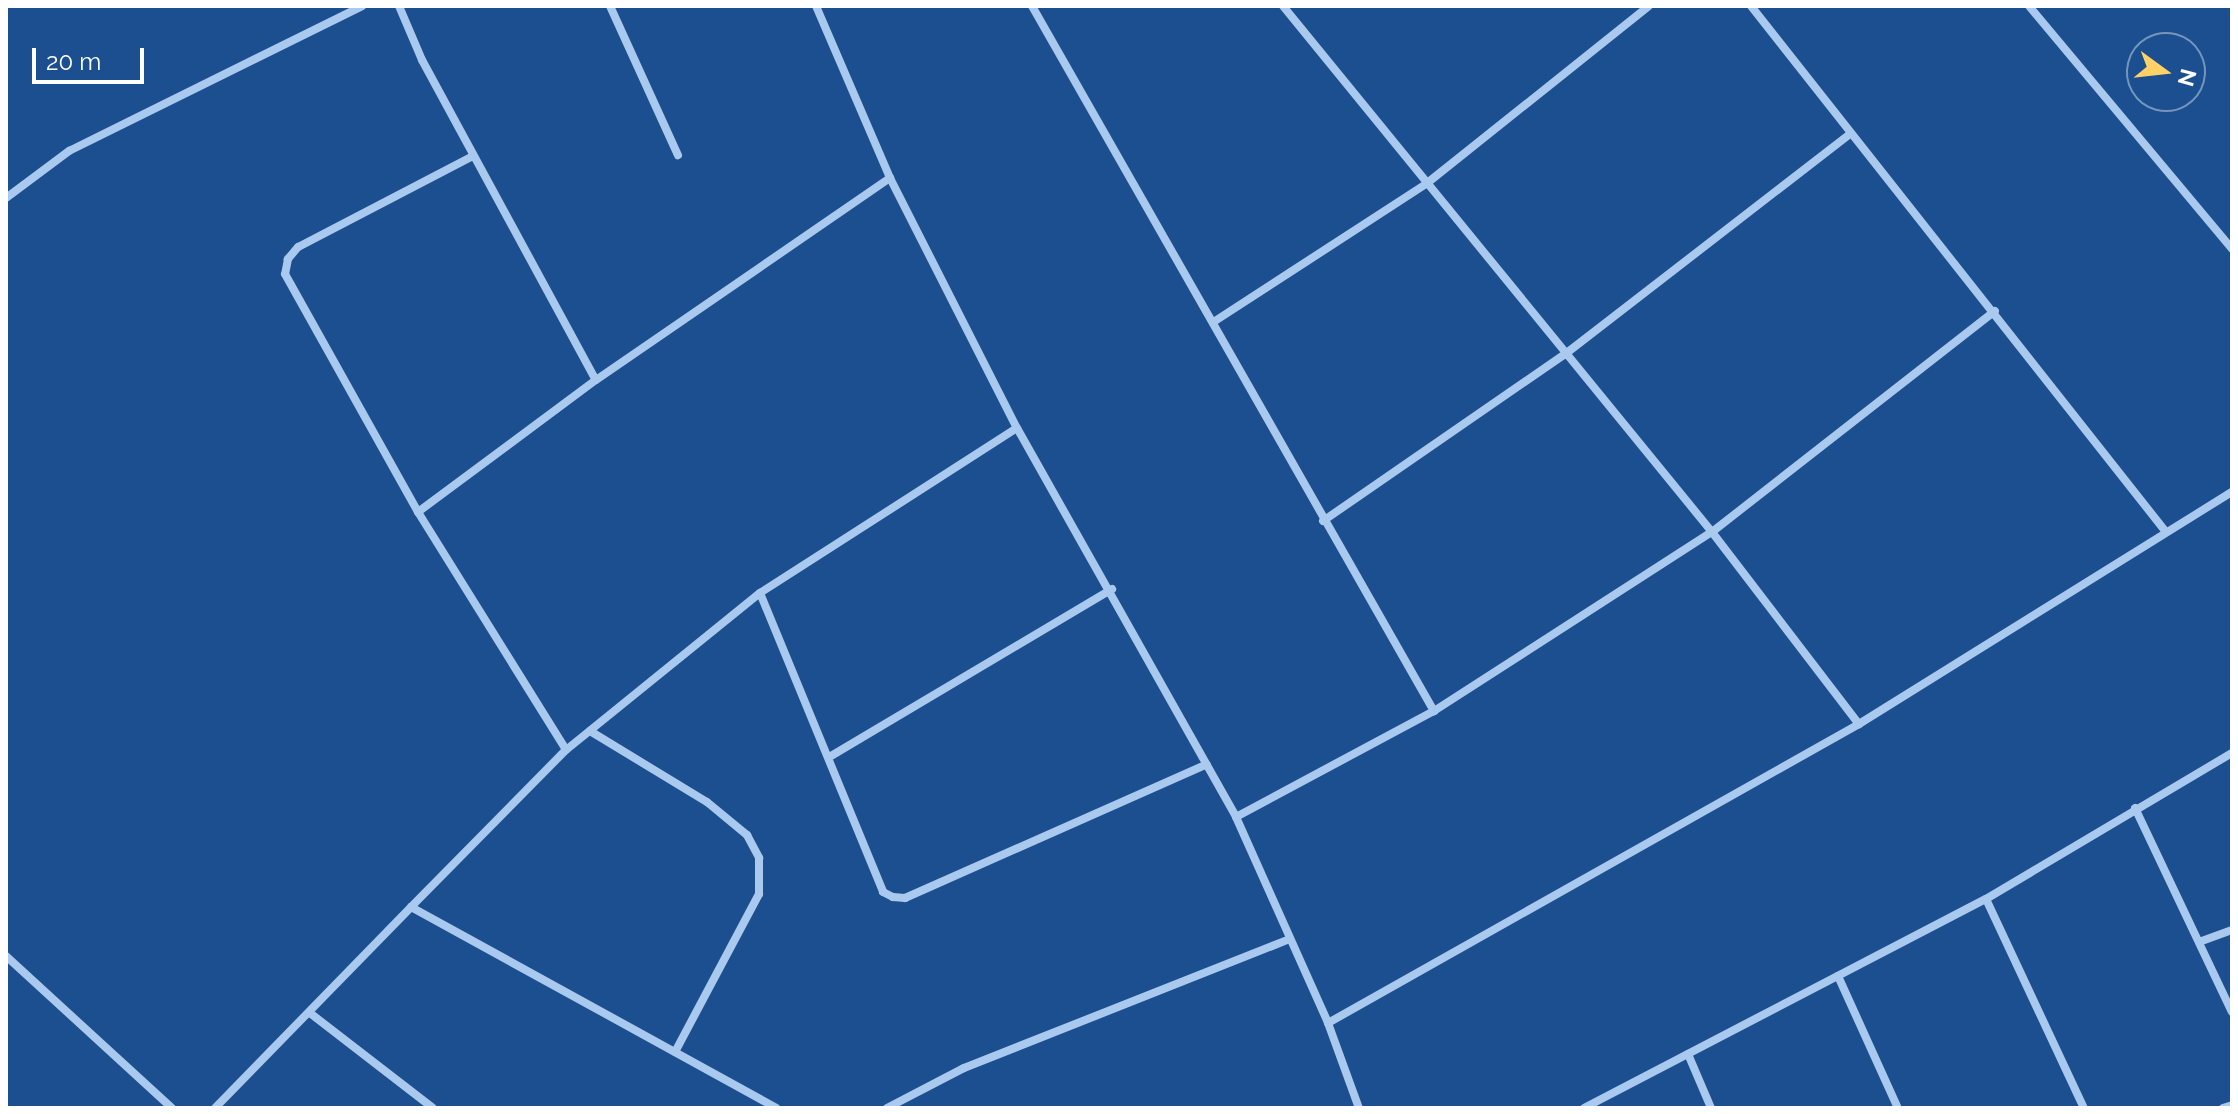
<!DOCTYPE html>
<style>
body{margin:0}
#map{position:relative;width:2238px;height:1114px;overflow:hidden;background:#1b4f8f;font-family:Raleway,sans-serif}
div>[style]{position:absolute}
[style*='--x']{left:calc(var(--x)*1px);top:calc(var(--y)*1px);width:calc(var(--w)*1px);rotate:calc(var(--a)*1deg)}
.minor>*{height:8px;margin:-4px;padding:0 4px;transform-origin:4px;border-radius:4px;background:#a9c9ee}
span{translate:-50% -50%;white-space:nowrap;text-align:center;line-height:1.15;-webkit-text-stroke:6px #1b4f8f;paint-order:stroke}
.frame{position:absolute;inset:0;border:8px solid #fff;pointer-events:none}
.north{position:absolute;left:2126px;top:32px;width:80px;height:80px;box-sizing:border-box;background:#1b4f8f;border:2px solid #7695bc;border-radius:50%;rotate:105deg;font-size:22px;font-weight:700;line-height:32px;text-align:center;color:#fff}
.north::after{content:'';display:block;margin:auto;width:28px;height:36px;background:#ffd166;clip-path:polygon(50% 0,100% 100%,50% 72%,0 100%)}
.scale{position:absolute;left:32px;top:48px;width:112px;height:36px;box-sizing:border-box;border:4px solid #fff;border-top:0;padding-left:10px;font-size:24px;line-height:28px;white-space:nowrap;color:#fff;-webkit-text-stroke:6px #1b4f8f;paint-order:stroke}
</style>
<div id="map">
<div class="minor">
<div style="--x:399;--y:6;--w:59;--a:66.9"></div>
<div style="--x:422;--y:60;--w:364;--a:61.5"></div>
<div style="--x:610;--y:6;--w:164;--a:65.5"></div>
<div style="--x:816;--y:6;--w:187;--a:66.7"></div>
<div style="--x:890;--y:178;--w:280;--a:63.1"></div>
<div style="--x:1017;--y:428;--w:446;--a:60.6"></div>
<div style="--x:1236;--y:817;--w:226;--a:65.9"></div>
<div style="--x:1328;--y:1023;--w:90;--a:70"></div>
<div style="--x:1032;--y:6;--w:812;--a:60.31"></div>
<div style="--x:1283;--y:6;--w:679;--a:50.8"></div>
<div style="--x:1712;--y:532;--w:242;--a:52.6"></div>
<div style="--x:1751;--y:6;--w:670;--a:51.73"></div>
<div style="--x:2029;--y:6;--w:317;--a:50.1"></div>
<div style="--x:473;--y:156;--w:197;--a:152.5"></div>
<div style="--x:298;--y:247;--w:16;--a:130"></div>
<div style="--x:288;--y:259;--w:15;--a:101"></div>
<div style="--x:285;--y:274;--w:273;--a:60.8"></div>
<div style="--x:418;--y:512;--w:280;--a:58.1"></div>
<div style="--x:6;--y:198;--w:79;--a:-36.7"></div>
<div style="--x:69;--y:151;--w:327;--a:-26.3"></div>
<div style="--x:1215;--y:321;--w:252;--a:-33"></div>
<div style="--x:1426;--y:184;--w:285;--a:-38.6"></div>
<div style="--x:418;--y:512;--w:222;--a:-36.6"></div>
<div style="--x:596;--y:380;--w:357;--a:-34.5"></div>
<div style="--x:1323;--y:521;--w:293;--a:-34.6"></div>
<div style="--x:1564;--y:355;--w:360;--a:-37.7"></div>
<div style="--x:760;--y:593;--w:323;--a:67.6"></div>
<div style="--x:883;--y:892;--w:11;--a:27"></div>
<div style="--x:893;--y:897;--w:12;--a:5"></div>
<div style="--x:905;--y:898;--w:330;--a:-23.9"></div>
<div style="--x:590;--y:731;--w:137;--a:31.3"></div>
<div style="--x:707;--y:802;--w:52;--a:39.5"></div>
<div style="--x:747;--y:835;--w:26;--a:62"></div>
<div style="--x:759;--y:858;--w:36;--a:90"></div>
<div style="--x:759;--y:894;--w:179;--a:118"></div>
<div style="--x:831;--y:756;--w:327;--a:-30.7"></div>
<div style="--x:2135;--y:808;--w:226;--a:64.6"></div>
<div style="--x:1236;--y:817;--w:225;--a:-28.2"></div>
<div style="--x:1434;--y:711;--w:331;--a:-32.8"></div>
<div style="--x:1712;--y:532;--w:359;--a:-38"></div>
<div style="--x:1986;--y:899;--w:231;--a:64.9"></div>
<div style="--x:411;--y:907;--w:221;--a:-45.4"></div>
<div style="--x:566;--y:750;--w:250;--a:-39"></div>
<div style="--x:760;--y:593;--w:305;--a:-32.7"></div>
<div style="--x:2199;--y:942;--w:35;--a:-20"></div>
<div style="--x:6;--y:956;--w:225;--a:42.5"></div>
<div style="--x:1838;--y:976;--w:145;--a:65.6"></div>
<div style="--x:310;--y:1013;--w:155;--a:37.7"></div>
<div style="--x:1328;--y:1023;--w:609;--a:-29.38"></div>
<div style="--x:1859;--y:724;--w:439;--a:-31.9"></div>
<div style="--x:1688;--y:1054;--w:59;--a:66.9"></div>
<div style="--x:215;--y:1108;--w:281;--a:-45.7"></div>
<div style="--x:411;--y:907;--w:417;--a:28.8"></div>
<div style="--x:887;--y:1108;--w:87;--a:-27.5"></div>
<div style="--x:964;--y:1068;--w:348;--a:-21.6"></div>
<div style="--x:1584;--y:1108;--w:453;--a:-27.5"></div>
<div style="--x:1986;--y:899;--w:286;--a:-30.7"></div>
<div style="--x:2223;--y:1108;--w:9;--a:-18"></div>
</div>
<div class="frame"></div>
<div class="north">N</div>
<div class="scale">20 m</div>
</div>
